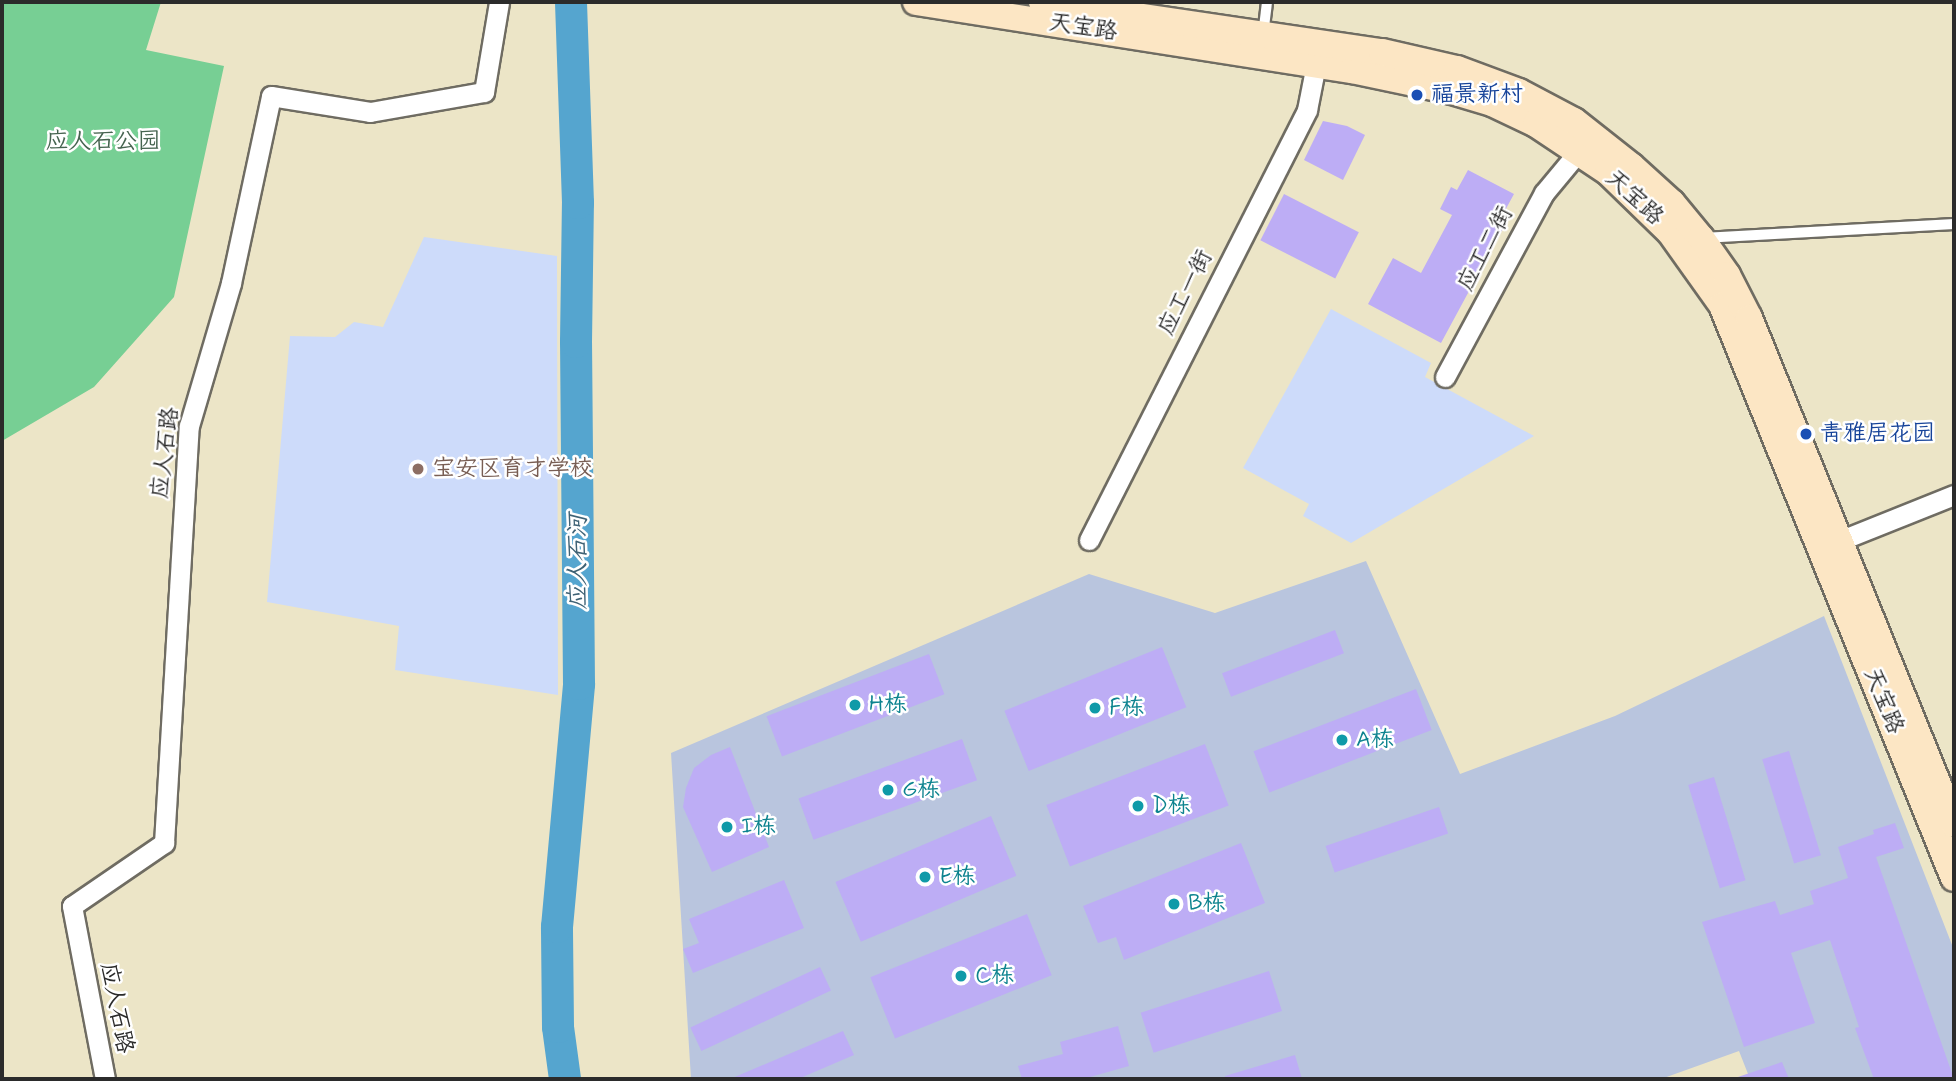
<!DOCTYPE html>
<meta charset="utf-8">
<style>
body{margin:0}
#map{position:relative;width:1956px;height:1081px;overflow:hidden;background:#ece5c7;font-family:Mynerve,"LXGW WenKai TC",sans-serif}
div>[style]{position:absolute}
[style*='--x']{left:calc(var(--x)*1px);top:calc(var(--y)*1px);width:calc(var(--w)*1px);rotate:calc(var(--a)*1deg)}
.built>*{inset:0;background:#cddbfa}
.industrial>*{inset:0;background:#b9c5de}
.green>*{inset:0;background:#77cf94}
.river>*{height:32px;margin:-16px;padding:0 16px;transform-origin:16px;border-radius:16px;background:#55a5cf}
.building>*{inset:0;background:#bdadf5;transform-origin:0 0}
.roads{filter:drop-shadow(2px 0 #6f6c62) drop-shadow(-2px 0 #6f6c62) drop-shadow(0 2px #6f6c62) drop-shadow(0 -2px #6f6c62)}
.lane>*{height:10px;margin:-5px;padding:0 5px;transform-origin:5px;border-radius:5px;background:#fff}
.street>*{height:19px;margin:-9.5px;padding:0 9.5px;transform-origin:9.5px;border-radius:9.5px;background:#fff}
.secondary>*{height:26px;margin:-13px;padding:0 13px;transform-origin:13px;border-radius:13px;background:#fce6c4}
.dots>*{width:19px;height:19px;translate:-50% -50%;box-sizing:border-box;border:4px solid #fff;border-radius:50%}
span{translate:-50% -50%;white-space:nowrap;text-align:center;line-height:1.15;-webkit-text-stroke:5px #fff;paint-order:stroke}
.street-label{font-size:23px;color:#2b2b2b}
.transit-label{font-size:23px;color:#164399}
.left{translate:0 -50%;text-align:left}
.park-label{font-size:23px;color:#466450}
.education-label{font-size:23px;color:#785e54}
.culture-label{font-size:23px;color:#0d838f}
.water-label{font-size:24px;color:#3e6275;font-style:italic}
.frame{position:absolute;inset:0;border:4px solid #2b2b2b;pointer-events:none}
</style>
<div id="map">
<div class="built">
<div style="clip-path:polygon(424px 237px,557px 256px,558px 695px,395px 670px,399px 626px,267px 602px,290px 336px,335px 337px,354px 322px,383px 327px)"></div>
<div style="clip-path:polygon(1331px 309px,1431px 363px,1425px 377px,1534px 436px,1351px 543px,1303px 516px,1309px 504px,1243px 468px)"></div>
</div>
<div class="industrial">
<div style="clip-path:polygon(1366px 561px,1460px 774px,1615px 716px,1824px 616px,1954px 950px,1954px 1079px,1750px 1079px,1739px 1051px,1661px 1079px,691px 1079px,671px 753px,1089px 574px,1215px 613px)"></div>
</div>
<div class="green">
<div style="clip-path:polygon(2px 2px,161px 2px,146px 50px,224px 66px,174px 297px,94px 387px,2px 441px)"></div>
</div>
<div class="river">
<div style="--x:565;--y:1079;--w:52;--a:-97.7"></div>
<div style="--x:558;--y:1027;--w:100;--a:-90.6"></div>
<div style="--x:557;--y:927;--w:244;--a:-84.8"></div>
<div style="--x:579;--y:684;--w:342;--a:-90.5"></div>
<div style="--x:576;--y:342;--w:139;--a:-89.2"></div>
<div style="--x:578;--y:203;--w:201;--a:-92"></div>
</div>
<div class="building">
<div style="clip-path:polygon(1323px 121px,1347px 126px,1365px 135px,1343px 180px,1304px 160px)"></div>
<div style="clip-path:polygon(1468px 170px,1514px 194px,1502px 216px,1508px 219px,1441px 343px,1368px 304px,1393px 258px,1421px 273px,1452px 215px,1440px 209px,1451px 187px,1457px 190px)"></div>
<div style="left:1284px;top:194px;width:84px;height:52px;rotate:27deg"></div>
<div style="left:1335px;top:630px;width:25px;height:121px;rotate:69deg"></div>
<div style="left:1162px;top:647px;width:65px;height:170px;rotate:68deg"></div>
<div style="left:929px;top:654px;width:43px;height:174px;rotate:69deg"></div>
<div style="left:1416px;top:689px;width:44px;height:174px;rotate:69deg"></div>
<div style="left:962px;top:739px;width:44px;height:174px;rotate:70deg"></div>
<div style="left:1205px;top:744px;width:66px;height:170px;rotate:69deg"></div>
<div style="clip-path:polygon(730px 747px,769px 847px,712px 872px,683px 807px,686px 788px,694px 768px,711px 755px)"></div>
<div style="left:1789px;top:751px;width:109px;height:28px;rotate:73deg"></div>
<div style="left:1714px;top:777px;width:108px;height:27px;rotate:73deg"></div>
<div style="left:1439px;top:807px;width:28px;height:120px;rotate:71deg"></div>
<div style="left:991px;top:816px;width:65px;height:169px;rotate:67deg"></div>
<div style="clip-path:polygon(1895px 823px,1904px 848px,1876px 857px,1954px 1079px,1874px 1079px,1855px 1028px,1859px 1027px,1830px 940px,1791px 953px,1815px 1023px,1744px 1047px,1702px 922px,1775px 901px,1780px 915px,1814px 904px,1810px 891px,1848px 878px,1838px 847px,1874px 834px,1873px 830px)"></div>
<div style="clip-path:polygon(1241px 843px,1265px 903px,1124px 960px,1116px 937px,1098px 943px,1083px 906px)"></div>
<div style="clip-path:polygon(784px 880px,804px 928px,693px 973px,683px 949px,699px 943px,689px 919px)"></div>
<div style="left:1027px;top:914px;width:66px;height:169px;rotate:68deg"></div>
<div style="left:820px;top:967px;width:26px;height:143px;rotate:65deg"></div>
<div style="left:1269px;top:971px;width:42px;height:135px;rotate:72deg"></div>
<div style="clip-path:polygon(1118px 1026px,1129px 1066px,1083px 1079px,1022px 1079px,1018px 1066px,1063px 1054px,1060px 1042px)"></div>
<div style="clip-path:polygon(843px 1031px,854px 1055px,798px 1079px,730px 1079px)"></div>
<div style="clip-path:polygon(1295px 1055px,1302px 1079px,1226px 1079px,1225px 1076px)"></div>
<div style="clip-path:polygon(1782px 1062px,1789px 1079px,1739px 1079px,1738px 1077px)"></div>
</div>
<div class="roads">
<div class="lane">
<div style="--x:1263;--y:35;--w:33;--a:-83"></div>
<div style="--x:1703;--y:238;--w:251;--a:-3.2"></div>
</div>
<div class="street">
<div style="--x:1445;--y:377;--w:209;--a:-61.7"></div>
<div style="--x:1544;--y:193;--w:55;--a:-50.2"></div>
<div style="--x:1089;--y:540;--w:482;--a:-63.1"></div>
<div style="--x:1307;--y:110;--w:47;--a:-78.9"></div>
<div style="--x:1839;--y:541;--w:124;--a:-21.8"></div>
<div style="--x:105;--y:1079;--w:176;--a:-100.8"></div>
<div style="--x:72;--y:906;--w:112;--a:-34.4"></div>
<div style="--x:164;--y:843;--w:418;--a:-86.6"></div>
<div style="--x:189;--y:426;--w:149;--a:-73.6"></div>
<div style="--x:231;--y:283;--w:191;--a:-77.9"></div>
<div style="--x:271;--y:96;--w:100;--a:9.2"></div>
<div style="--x:370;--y:112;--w:116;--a:-10"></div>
<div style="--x:484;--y:92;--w:91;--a:-80.5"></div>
</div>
<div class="secondary">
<div style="--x:916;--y:2;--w:441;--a:8.9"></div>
<div style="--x:1352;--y:70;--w:102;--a:11.9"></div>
<div style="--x:1452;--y:91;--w:42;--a:16.7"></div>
<div style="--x:1492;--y:103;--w:49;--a:25.5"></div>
<div style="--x:1536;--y:124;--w:87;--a:33.7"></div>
<div style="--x:1608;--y:172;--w:86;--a:44.1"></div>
<div style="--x:1670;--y:232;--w:90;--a:54.5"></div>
<div style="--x:1722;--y:305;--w:618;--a:67.96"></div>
<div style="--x:1042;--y:2;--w:344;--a:8.4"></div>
<div style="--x:1382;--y:52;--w:77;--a:12.8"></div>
<div style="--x:1457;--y:69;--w:66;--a:20.4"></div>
<div style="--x:1519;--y:92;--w:62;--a:27.8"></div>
<div style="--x:1574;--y:121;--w:73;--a:38.3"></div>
<div style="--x:1631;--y:166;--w:55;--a:42.1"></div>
<div style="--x:1672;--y:203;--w:45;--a:50.4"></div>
<div style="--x:1701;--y:238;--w:45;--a:54.9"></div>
<div style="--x:1727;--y:275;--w:48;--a:62.9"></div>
<div style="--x:1749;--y:318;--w:546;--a:67.95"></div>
</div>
</div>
<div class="dots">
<div style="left:1417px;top:95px;background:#1a4fb4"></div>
<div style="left:1806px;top:434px;background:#1a4fb4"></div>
<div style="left:418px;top:469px;background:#8d6e63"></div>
<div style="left:855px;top:705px;background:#0f9aa8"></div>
<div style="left:1095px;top:708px;background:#0f9aa8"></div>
<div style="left:1342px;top:740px;background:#0f9aa8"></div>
<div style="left:888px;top:790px;background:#0f9aa8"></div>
<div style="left:1138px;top:806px;background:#0f9aa8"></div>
<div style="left:727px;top:827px;background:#0f9aa8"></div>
<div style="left:925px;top:877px;background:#0f9aa8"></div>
<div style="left:1174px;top:904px;background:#0f9aa8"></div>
<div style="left:961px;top:976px;background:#0f9aa8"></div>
</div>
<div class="street-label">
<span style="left:1083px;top:28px;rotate:9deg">天宝路</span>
<span style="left:1634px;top:198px;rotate:43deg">天宝路</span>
<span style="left:1486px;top:249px;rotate:-62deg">应工二街</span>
<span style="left:1186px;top:293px;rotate:-63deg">应工一街</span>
<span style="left:166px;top:453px;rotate:-83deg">应人石路</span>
<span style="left:1883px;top:701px;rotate:68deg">天宝路</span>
<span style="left:116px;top:1008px;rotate:79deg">应人石路</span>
</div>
<div class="transit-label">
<span class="left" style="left:1431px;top:95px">福景新村</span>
<span class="left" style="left:1820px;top:434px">青雅居花园</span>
</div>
<div class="park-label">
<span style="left:103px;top:142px">应人石公园</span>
</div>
<div class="education-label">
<span class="left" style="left:432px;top:469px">宝安区育才学校</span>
</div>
<div class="culture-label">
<span class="left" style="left:869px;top:705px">H栋</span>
<span class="left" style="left:1109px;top:708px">F栋</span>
<span class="left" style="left:1356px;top:740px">A栋</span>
<span class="left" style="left:902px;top:790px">G栋</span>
<span class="left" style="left:1152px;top:806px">D栋</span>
<span class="left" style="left:741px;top:827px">I栋</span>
<span class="left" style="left:939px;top:877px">E栋</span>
<span class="left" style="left:1188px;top:904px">B栋</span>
<span class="left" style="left:975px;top:976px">C栋</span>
</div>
<div class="water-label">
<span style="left:579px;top:562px;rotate:-90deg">应人石河</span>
</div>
<div class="frame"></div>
</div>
